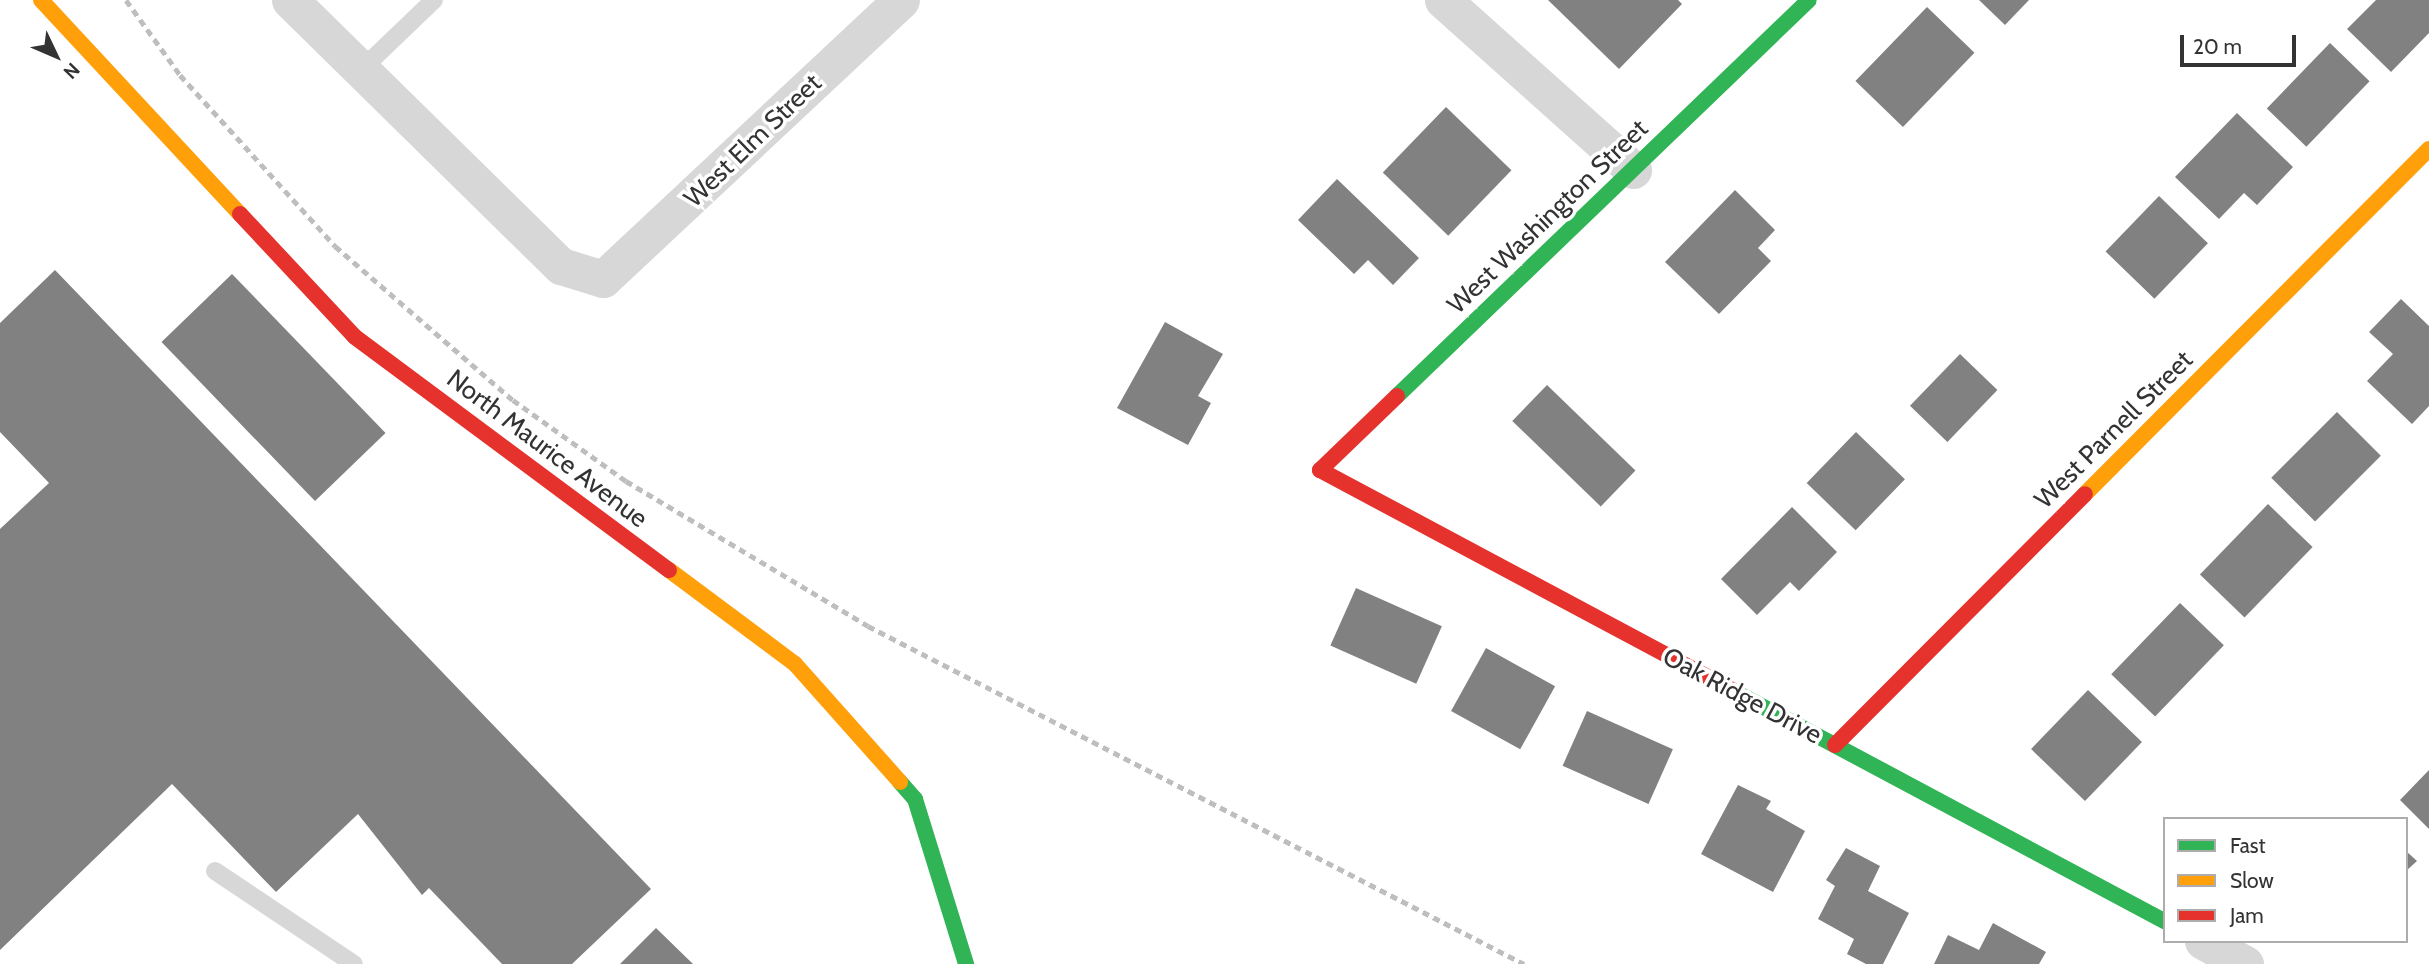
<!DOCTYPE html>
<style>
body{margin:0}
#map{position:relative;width:2429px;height:964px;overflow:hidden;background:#fff;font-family:Cabin,sans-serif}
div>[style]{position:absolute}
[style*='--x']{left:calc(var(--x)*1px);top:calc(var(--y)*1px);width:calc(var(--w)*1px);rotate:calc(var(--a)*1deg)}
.building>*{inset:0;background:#818181;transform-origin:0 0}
.lane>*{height:18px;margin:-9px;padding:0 9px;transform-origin:9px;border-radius:9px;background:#d7d7d7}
.street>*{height:37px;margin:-18.5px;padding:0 18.5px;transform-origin:18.5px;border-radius:18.5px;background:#d7d7d7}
.fast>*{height:16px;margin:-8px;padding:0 8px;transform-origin:8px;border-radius:8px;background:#30b455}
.slow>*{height:16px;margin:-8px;padding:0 8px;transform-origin:8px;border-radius:8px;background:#ff9f0a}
.jam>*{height:16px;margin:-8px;padding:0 8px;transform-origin:8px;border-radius:8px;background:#e5322d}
.rail>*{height:5px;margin-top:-2.5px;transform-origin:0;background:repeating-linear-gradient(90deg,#bebebe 0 7px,transparent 0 12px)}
span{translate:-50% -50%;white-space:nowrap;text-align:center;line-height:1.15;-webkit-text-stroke:7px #fff;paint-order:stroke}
.street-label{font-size:26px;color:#333}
.legend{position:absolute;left:2163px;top:817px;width:245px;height:126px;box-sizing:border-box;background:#fff;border:2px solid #adadad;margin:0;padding:9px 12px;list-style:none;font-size:21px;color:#333}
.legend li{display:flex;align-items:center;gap:14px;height:35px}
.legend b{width:35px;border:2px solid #adadad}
.north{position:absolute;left:21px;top:21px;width:70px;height:70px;-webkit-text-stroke:5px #fff;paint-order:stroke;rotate:134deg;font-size:19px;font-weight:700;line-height:28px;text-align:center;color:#333}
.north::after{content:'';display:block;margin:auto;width:24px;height:32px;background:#333;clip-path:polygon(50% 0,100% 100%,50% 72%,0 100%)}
.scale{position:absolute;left:2180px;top:35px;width:116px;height:32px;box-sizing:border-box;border:4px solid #333;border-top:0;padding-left:9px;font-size:21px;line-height:24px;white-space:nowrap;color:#333;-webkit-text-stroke:5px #fff;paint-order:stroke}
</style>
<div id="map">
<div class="building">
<div style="clip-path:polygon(1548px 0,1678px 0,1682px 4px,1619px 69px)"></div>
<div style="clip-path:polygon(1979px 0,2029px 0,2005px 25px)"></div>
<div style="clip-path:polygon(2376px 0,2429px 0,2429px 33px,2391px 72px,2347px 29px)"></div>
<div style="left:1927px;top:7px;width:66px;height:103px;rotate:44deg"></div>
<div style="left:2330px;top:43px;width:55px;height:91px;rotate:44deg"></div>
<div style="left:1446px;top:107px;width:91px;height:91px;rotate:44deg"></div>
<div style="clip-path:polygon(2237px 113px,2293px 167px,2257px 205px,2244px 193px,2219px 219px,2175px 177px)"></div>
<div style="clip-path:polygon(1337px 179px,1419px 258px,1393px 285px,1368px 260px,1354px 274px,1298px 220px)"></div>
<div style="clip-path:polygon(1735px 190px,1775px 230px,1758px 248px,1771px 261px,1719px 314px,1665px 262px)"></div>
<div style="left:2159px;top:196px;width:68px;height:77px;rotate:44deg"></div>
<div style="clip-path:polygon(55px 270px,651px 889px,572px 964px,502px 964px,429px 888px,422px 895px,358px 814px,276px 892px,172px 784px,0 950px,0 529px,49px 483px,0 432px,0 323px)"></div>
<div style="left:232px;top:274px;width:221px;height:98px;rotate:46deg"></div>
<div style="clip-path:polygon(2401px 299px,2429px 326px,2429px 406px,2412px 424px,2367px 381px,2393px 354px,2369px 332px)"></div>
<div style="clip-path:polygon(1165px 322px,1223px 354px,1198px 396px,1211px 403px,1188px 445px,1117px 408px)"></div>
<div style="left:1960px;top:354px;width:52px;height:72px;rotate:44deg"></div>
<div style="left:1547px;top:385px;width:123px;height:50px;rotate:44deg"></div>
<div style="left:2337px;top:412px;width:62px;height:93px;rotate:45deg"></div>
<div style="left:1856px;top:432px;width:68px;height:71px;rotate:44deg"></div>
<div style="left:2268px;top:504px;width:62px;height:98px;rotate:44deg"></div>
<div style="clip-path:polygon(1792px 507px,1837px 552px,1799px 591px,1790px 582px,1757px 615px,1721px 579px)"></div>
<div style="left:1356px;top:588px;width:94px;height:63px;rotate:24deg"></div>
<div style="left:2180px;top:603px;width:61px;height:99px;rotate:44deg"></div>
<div style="left:1486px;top:648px;width:79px;height:72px;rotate:29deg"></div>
<div style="left:2088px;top:690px;width:75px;height:82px;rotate:44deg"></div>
<div style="left:1587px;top:711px;width:94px;height:60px;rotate:24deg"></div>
<div style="clip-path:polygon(2429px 770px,2429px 829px,2400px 800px)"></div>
<div style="clip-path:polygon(1738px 785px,1771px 801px,1766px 809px,1805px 831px,1773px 892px,1701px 854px)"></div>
<div style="clip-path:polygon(1846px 848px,1880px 866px,1868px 891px,1909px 913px,1883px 964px,1866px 964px,1847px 954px,1854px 939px,1818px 919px,1835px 886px,1826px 880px)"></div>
<div style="clip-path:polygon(2406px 851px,2417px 861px,2406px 871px)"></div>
<div style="clip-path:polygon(1993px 923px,2046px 952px,2039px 964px,1934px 964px,1948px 935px,1979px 950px)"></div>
<div style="clip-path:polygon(656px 928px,693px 964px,620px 964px)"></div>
</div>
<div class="lane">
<div style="--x:361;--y:70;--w:101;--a:-43.8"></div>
<div style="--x:215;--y:871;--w:167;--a:33.8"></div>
</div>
<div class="street">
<div style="--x:290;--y:0;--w:380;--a:44.5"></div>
<div style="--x:561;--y:266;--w:44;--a:17.2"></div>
<div style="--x:603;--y:279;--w:408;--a:-43.1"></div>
<div style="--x:1443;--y:0;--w:255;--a:41.8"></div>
<div style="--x:2203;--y:941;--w:48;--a:28.7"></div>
</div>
<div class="fast">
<div style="--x:1397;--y:396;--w:571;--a:-43.87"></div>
<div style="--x:1739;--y:694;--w:483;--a:28.1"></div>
<div style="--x:900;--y:782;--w:23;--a:49"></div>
<div style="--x:915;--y:799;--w:173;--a:72.8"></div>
</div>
<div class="slow">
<div style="--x:41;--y:0;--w:292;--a:47.1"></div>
<div style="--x:2085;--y:494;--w:487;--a:-45.1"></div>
<div style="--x:669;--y:570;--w:157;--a:36.7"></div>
<div style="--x:795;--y:664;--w:158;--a:48.3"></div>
</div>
<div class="jam">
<div style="--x:240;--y:214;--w:168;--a:46.9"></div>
<div style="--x:355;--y:337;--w:391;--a:36.6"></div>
<div style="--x:1397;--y:396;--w:107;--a:136.1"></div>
<div style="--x:1320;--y:470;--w:475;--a:28.1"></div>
<div style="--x:1835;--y:745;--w:354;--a:-45.1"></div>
</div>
<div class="rail">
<div style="--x:126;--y:0;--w:92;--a:54.2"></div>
<div style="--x:180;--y:75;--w:231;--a:47.8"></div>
<div style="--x:335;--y:246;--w:235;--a:40.9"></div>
<div style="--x:513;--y:400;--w:139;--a:35.6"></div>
<div style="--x:626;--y:481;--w:282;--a:30.9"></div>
<div style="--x:868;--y:626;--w:738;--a:27.26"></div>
</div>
<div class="street-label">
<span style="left:753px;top:141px;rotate:-44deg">West Elm Street</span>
<span style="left:1548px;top:217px;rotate:-44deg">West Washington Street</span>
<span style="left:2114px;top:430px;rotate:-45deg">West Parnell Street</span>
<span style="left:547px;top:449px;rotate:37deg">North Maurice Avenue</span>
<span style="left:1742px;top:696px;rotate:28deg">Oak Ridge Drive</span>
</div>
<ul class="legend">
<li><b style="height:9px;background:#30b455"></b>Fast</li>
<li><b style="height:9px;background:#ff9f0a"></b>Slow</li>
<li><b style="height:9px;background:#e5322d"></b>Jam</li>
</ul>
<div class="north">N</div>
<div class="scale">20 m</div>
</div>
